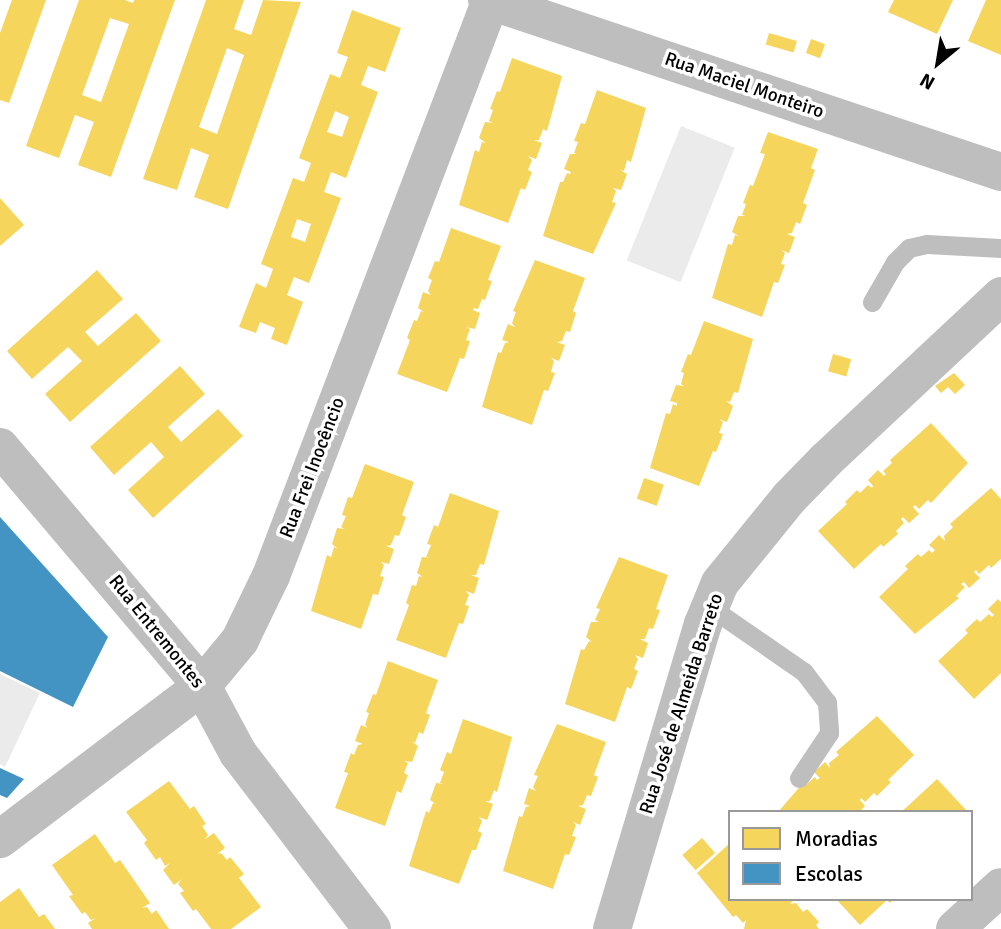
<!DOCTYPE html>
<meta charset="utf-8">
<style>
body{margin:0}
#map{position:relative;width:1001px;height:929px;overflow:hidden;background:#fff;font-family:Signika,sans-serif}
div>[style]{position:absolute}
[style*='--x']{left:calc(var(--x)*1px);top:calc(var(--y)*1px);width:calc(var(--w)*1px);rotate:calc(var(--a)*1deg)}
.green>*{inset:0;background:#ebebeb;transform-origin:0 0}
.homes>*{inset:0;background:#f6d55c;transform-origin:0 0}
.schools>*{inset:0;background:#4393c3}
.service>*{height:19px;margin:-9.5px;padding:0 9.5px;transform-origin:9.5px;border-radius:9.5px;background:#bebebe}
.minor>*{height:38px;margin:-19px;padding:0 19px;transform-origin:19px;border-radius:19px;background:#bebebe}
span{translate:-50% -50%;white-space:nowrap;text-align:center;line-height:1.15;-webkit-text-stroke:7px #fff;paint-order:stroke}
.street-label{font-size:19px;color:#000}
.legend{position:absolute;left:728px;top:810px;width:245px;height:91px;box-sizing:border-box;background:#fff;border:2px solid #999;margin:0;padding:9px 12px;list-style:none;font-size:21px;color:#000}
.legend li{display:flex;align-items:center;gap:14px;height:35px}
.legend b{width:35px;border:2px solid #999}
.north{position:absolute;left:903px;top:28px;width:70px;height:70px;-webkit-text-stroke:5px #fff;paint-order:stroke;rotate:210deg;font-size:19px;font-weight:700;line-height:28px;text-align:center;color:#000}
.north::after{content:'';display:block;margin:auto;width:24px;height:32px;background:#000;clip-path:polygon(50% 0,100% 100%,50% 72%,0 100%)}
</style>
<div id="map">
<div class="green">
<div style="left:681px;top:126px;width:58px;height:145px;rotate:22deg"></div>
<div style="clip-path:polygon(0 674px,40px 693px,5px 767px,0 764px)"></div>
</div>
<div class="homes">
<div style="clip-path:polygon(12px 0,46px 0,9px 103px,0 100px,0 33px)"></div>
<div style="clip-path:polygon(evenodd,79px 0,125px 0,133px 3px,134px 0,175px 0,111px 177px,78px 165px,94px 122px,75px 115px,59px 158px,26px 146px,79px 0,110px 18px,129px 24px,101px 102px,82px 95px,110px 18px)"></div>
<div style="clip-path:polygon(evenodd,206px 0,244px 0,234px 29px,251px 35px,263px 0,301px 2px,228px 209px,194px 197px,209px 155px,191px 148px,177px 190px,143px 179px,206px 0,227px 48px,244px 55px,217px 134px,199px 127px,227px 48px)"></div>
<div style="clip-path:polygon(894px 0,953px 0,937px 34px,888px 12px)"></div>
<div style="clip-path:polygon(986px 0,1001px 0,1001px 55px,968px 41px)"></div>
<div style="clip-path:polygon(evenodd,352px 10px,401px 28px,385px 72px,368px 66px,361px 85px,378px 92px,346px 178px,331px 172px,324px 192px,341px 198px,309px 283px,294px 277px,287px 295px,303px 302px,287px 345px,271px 339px,275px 328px,260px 322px,256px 333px,239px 327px,256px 283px,266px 288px,273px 269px,261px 264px,293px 178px,304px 182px,311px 163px,299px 158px,330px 74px,340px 78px,348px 57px,337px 53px,352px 10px,335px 111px,349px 117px,342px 137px,327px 132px,335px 111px,352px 10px,297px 219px,311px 224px,305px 242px,291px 237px,297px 219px)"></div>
<div style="left:769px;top:33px;width:29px;height:12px;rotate:16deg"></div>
<div style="left:811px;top:39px;width:15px;height:15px;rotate:20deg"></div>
<div style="clip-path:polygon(512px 58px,562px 76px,547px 131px,543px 129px,539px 140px,534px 140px,542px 143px,536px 159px,528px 156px,532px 160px,528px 170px,532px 172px,525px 190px,521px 188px,508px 223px,459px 205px,475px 150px,479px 152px,482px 142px,486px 143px,479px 138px,485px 122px,493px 123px,489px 121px,493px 110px,490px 109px,497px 91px,500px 92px)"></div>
<div style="clip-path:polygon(597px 90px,646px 108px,631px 162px,627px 160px,624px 171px,620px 170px,627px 174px,621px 190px,613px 188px,616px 191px,612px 202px,616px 203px,593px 254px,543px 236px,560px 182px,563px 182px,567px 173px,570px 174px,571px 172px,564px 169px,570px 154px,577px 154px,574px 153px,578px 142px,574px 141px,581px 123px,585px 124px)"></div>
<div style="clip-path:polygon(768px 132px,818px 149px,811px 168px,815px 170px,803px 203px,807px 205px,800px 224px,796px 222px,792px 233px,787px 234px,795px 237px,789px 253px,781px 250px,785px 253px,781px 264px,785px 265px,778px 283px,774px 282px,762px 317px,712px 298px,728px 244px,732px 245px,735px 235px,739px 236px,732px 232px,738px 216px,746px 216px,742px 215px,746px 204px,743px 203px,750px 185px,753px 186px,765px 154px,760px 153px)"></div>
<div style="clip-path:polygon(0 198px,24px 225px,0 246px)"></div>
<div style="clip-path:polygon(451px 228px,501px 246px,488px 280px,492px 281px,485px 300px,482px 299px,478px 309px,474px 308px,473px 310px,480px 313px,475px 329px,466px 327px,470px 329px,466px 340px,470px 341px,464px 359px,460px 358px,447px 392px,397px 374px,410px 340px,407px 338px,414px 320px,417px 321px,421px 311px,424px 312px,418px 308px,423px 292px,431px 295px,428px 291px,432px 280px,428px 278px,435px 261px,439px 262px)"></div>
<div style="clip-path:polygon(535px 260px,585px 278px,573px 311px,576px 313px,570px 332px,566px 331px,562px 341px,557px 342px,565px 345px,559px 361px,551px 358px,554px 361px,551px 372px,555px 373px,548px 391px,544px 390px,532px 425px,482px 407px,498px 352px,501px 353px,505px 343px,509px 342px,502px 340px,508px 324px,515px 327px,512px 323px,516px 312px,513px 311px)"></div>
<div style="clip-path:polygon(97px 270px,123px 299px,85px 332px,98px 346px,136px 313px,161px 341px,70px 422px,45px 394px,82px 361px,68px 347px,32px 379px,7px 351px)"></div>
<div style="clip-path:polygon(704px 321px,753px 339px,738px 393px,734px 392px,730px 402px,726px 401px,733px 406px,727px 422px,719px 419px,723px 422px,719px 433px,723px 434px,716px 452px,713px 451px,699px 486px,650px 468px,666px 413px,670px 414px,673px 404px,677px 406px,677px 403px,670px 401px,676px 385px,684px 386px,681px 384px,684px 373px,681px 372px,688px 354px,691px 355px)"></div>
<div style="left:833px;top:354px;width:19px;height:18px;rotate:16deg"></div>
<div style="clip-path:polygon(180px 366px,205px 394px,168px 427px,181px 442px,218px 409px,243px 436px,153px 518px,128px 490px,164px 457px,151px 442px,114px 475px,90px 447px)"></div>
<div style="clip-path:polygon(954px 373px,965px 385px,955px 394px,948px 387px,941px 393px,935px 386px)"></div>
<div style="clip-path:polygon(931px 423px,968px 463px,931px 503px,928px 500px,919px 509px,915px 505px,913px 507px,919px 514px,909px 523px,903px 517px,901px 519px,904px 523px,896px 531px,898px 534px,883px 547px,881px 544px,854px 569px,818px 531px,847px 504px,845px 502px,857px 490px,860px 493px,868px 485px,872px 488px,873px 486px,868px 480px,878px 470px,884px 476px,886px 474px,883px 471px,892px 463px,890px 460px)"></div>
<div style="clip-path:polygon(365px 464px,414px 482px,402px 515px,406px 517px,399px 536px,395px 535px,391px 545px,386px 546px,394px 549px,389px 564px,381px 562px,384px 565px,380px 576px,384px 577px,378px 595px,373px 594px,361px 629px,311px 611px,327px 555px,331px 557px,334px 547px,338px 549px,332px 544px,337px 528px,345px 529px,341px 527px,346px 516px,342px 515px,348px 497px,352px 498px)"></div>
<div style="left:644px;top:478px;width:21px;height:22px;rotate:19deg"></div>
<div style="clip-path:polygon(991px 488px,1001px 499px,1001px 559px,991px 568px,989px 565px,979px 574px,976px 570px,974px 572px,980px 578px,969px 588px,964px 582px,961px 584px,965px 587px,956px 596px,959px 598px,915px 634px,879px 597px,908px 569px,905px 566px,918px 554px,921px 557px,929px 550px,932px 553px,935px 550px,929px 545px,939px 535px,945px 541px,944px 536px,953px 527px,950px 524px)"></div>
<div style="clip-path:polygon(450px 493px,499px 511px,484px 565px,480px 564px,476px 575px,471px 575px,479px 578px,474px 594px,466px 591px,469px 595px,465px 605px,469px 606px,463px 624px,459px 623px,446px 658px,396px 640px,409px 605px,406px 603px,412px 585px,416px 586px,419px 576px,423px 577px,417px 573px,422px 557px,431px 558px,426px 557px,431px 545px,427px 544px,434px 525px,438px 527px)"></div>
<div style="clip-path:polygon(619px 557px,668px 575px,656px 609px,660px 610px,653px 629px,649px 628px,645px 639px,640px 639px,648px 643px,643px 658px,635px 655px,638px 659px,634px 669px,638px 671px,631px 689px,627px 687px,615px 722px,565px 704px,581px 649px,584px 650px,589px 641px,592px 642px,586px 637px,591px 622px,599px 622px,595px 620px,600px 609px,596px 608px)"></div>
<div style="clip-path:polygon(998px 599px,1001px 602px,1001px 673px,974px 699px,938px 661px,968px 633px,965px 630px,977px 619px,980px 622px,989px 614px,992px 617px,994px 615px,988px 609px)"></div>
<div style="clip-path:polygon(388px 661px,438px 680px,426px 713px,430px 715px,423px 734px,419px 732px,415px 743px,411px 741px,418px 746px,412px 762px,404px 761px,408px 763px,404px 773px,408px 775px,401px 793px,397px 791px,385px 826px,335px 808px,348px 773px,344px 772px,351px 753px,354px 755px,358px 745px,363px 744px,355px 741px,361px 725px,368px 728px,365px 725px,369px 713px,366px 712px,373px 694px,376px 695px)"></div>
<div style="clip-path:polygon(877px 716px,914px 755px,888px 780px,891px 782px,877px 796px,874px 793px,865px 802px,861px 798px,860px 800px,865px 806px,859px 812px,778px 812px,804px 782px,806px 785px,815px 777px,817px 780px,820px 778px,814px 772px,825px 762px,830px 768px,829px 763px,839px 755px,836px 752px)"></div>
<div style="clip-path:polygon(463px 719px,512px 737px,497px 792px,494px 790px,490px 801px,485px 801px,493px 804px,487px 820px,479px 817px,482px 821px,478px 831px,482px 833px,476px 850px,472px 850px,459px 884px,409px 866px,426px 811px,429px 813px,433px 803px,436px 804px,430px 800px,436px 783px,444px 784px,440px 783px,444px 772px,440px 770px,447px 752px,451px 754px)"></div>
<div style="clip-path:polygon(557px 724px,606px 742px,594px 775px,598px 777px,591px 796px,587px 795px,583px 805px,578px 806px,586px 809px,580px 825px,573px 822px,576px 825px,572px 836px,576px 837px,569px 855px,565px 854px,553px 889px,503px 871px,519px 816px,522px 817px,526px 807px,530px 806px,524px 804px,529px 788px,536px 791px,533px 787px,538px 776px,534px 775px)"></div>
<div style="clip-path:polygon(937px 779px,968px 812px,901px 812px,910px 804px)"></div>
<div style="clip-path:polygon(169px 781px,190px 809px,194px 806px,206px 824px,202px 826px,208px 835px,205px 839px,214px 833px,225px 848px,217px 854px,221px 853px,227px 860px,230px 857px,244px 874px,239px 878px,261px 907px,231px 929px,211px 929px,196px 909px,193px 911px,180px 893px,184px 891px,178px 884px,182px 879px,174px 885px,163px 870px,170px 863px,165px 866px,160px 857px,156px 860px,144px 843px,147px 840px,126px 812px)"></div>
<div style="clip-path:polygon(95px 834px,115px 863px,120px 860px,150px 903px,142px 908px,147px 907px,152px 914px,156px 910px,169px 929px,92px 929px,88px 923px,96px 918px,91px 920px,85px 912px,82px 914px,69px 896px,73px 895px,52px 865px)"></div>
<div style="left:702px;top:838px;width:20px;height:26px;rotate:49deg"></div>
<div style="clip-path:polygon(730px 843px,730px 899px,795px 899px,790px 904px,796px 903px,803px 912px,807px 909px,819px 922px,816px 925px,819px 929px,744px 929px,746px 920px,743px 923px,736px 915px,733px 917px,697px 873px)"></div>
<div style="clip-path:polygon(19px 888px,39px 917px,44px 914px,55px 929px,0 929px,0 902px)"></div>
<div style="clip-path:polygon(836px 899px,894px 899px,890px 903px,887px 900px,860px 925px)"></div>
</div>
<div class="schools">
<div style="clip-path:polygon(0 517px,108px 637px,73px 707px,0 671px)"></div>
<div style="clip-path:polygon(0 768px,24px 779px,7px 798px,0 795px)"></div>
</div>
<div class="service">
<div style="--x:872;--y:302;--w:46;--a:-60.1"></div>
<div style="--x:895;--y:262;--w:20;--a:-45"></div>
<div style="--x:909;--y:248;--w:18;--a:-13"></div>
<div style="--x:927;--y:244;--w:74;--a:3.1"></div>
<div style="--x:710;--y:607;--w:114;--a:34.7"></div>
<div style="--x:804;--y:672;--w:38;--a:53"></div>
<div style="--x:827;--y:702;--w:31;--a:86"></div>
<div style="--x:829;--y:733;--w:54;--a:123.7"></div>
</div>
<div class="minor">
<div style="--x:487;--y:0;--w:542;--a:18.5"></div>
<div style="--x:0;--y:447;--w:313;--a:49.8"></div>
<div style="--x:202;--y:686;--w:76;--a:61.8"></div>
<div style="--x:238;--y:753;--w:221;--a:52.7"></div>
<div style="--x:0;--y:839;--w:253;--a:-37.1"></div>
<div style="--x:202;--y:686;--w:60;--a:-50.4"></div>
<div style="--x:240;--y:640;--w:71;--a:-64.2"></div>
<div style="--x:271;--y:576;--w:617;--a:-69.1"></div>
<div style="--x:612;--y:929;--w:318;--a:-73.4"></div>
<div style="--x:703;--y:624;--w:44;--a:-67.5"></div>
<div style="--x:720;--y:583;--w:111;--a:-50.9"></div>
<div style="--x:790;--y:497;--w:52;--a:-45.8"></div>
<div style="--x:826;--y:460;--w:240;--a:-43.1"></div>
<div style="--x:955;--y:929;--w:62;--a:-42.4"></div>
</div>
<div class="street-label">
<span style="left:744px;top:86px;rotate:19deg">Rua Maciel Monteiro</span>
<span style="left:313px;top:468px;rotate:-69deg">Rua Frei Inocêncio</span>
<span style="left:156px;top:632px;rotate:51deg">Rua Entremontes</span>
<span style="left:682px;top:704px;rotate:-72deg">Rua José de Almeida Barreto</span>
</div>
<ul class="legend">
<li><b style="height:19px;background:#f6d55c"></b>Moradias</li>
<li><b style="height:19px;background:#4393c3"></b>Escolas</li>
</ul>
<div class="north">N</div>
</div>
